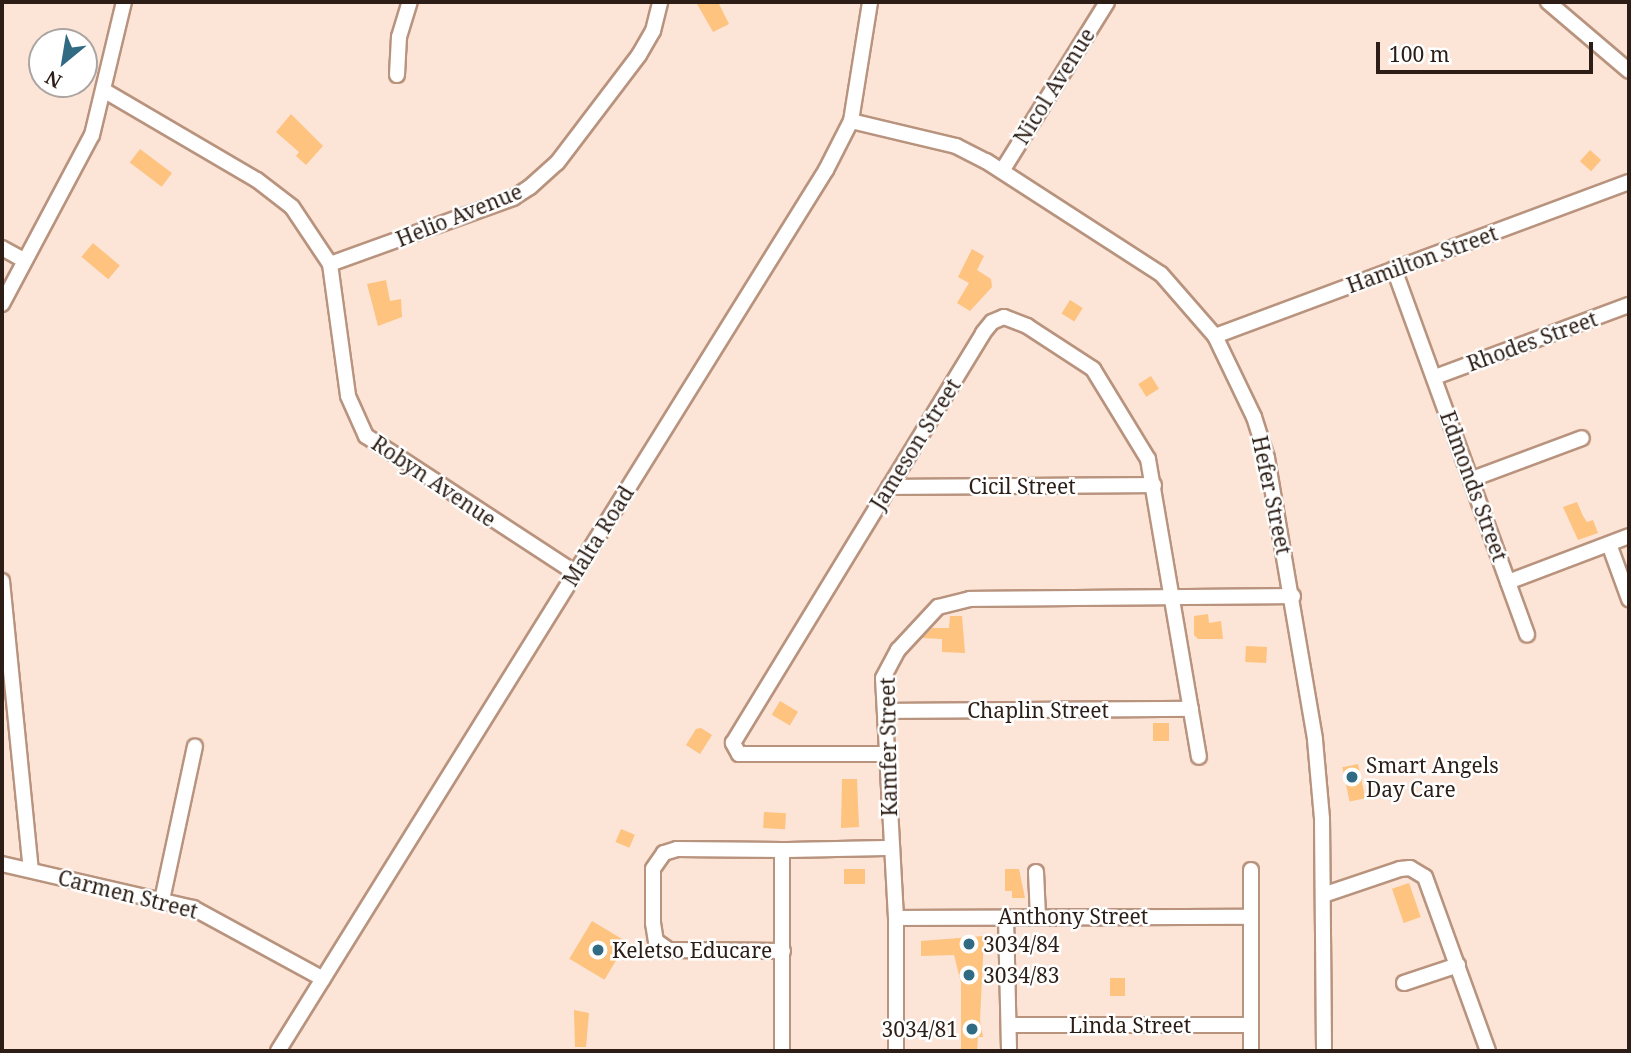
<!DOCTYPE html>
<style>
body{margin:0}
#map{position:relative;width:1631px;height:1053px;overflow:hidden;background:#fce4d6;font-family:"Noto Serif",serif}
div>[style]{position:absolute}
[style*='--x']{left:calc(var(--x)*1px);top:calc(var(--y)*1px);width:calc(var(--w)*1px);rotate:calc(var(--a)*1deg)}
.building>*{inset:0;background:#fdc37f;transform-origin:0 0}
.roads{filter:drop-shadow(2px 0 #b8937e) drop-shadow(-2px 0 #b8937e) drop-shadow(0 2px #b8937e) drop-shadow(0 -2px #b8937e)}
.minor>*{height:14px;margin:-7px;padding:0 7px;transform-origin:7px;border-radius:7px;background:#fff}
.dots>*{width:19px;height:19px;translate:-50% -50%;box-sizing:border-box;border:4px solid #fff;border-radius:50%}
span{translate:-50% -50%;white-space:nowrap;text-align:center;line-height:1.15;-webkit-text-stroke:5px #fff;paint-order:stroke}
.street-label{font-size:21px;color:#2c1e16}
.poi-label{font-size:21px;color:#2c1e16}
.left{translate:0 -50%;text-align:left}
.right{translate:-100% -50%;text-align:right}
.frame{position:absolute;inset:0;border:4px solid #2c1e16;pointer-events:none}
.north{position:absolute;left:28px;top:28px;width:70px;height:70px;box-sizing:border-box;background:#fff;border:2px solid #aba5a2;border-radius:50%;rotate:210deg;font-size:19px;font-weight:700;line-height:28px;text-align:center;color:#2c1e16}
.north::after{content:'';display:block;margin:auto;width:24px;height:32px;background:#316a83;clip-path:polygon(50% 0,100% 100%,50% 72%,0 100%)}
.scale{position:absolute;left:1376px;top:42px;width:217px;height:32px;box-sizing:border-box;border:4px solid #2c1e16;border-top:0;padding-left:9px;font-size:21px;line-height:24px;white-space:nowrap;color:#2c1e16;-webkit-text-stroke:5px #fff;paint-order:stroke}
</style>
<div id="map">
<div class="building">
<div style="clip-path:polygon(696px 2px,718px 2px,729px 24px,713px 32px)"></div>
<div style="clip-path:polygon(291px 114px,323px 146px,306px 165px,296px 156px,299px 152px,276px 132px)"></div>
<div style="left:140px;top:149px;width:40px;height:17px;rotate:37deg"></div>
<div style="left:1590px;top:150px;width:15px;height:15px;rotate:42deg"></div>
<div style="left:93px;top:243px;width:35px;height:18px;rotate:40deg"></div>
<div style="clip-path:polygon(972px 249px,984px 256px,977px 270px,991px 279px,992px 287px,970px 311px,957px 303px,969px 283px,958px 277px)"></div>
<div style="clip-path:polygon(386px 280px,390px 301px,401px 299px,402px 317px,378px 326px,367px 284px)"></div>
<div style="left:1070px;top:300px;width:15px;height:16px;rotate:32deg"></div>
<div style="left:1151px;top:376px;width:15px;height:15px;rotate:58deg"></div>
<div style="clip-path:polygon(1577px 502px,1583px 516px,1587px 522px,1593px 520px,1598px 533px,1578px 540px,1563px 507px)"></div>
<div style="clip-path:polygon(1208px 614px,1209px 623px,1221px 621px,1223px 639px,1198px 639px,1194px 635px,1194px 616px)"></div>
<div style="clip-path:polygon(950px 616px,962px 616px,965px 653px,942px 652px,942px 639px,922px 638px,932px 628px,949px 628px)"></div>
<div style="left:1246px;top:646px;width:21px;height:16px;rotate:3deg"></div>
<div style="left:780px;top:701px;width:21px;height:16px;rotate:31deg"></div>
<div style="left:1153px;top:723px;width:16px;height:18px"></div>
<div style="clip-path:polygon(701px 728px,712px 735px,700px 754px,686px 745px,696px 729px)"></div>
<div style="left:1358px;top:764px;width:35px;height:16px;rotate:78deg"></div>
<div style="clip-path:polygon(842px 779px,857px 779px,859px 827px,841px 828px)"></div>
<div style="left:764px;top:812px;width:22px;height:16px;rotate:3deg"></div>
<div style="left:621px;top:829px;width:15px;height:14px;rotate:23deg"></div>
<div style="left:865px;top:869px;width:15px;height:21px;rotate:90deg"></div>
<div style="clip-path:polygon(1005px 869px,1019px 869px,1025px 898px,1012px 898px,1012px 891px,1005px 891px)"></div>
<div style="left:1409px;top:883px;width:36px;height:18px;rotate:71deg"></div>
<div style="left:592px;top:921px;width:41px;height:44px;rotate:31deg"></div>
<div style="clip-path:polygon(984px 936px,980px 1020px,983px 1037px,978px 1037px,977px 1051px,961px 1051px,961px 983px,954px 955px,921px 956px,921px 941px)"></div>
<div style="left:1110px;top:978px;width:15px;height:18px"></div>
<div style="clip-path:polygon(574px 1010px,589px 1013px,586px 1047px,575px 1047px)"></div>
</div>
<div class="roads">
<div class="minor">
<div style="--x:1548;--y:2;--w:106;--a:40.4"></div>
<div style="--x:397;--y:75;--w:38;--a:-87"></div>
<div style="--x:399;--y:37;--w:37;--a:-73"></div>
<div style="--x:105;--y:91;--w:176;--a:30.4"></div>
<div style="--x:257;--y:180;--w:44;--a:37.6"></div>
<div style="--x:292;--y:207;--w:69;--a:56.3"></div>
<div style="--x:330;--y:264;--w:133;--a:82.2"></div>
<div style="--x:348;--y:396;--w:44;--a:65.8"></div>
<div style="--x:366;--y:436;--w:250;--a:33.2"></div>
<div style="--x:851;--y:121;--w:108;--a:13.4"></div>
<div style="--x:956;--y:146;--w:34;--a:27"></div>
<div style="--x:986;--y:161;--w:208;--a:32.9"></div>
<div style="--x:1161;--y:274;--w:82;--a:48.9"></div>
<div style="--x:1215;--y:336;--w:90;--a:64.3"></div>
<div style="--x:1254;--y:417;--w:43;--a:72.4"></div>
<div style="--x:1267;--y:458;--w:286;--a:80.3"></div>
<div style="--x:1315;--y:740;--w:79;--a:84.9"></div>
<div style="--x:1322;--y:819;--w:232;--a:89.5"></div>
<div style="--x:1002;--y:171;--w:199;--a:-58.1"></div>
<div style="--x:2;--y:248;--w:23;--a:29"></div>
<div style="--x:330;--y:264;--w:195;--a:-19.8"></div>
<div style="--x:513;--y:198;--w:20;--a:-33"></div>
<div style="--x:530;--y:187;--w:36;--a:-42"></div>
<div style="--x:557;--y:163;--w:136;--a:-52.8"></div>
<div style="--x:639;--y:55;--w:28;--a:-60"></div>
<div style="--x:653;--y:31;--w:30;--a:-76"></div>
<div style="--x:1394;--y:269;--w:389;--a:70"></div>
<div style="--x:2;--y:304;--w:191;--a:-62"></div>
<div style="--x:92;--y:135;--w:137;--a:-76.5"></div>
<div style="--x:1215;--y:336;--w:442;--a:-20.4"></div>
<div style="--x:1435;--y:377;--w:207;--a:-20.4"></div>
<div style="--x:1472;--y:479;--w:117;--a:-20.4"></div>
<div style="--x:889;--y:487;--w:265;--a:-0.4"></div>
<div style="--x:1609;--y:544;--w:59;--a:70"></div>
<div style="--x:2;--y:581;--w:290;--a:84.3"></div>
<div style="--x:1508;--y:582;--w:129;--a:-20.8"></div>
<div style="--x:885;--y:711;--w:306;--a:-0.4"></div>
<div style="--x:885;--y:754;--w:146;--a:180"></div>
<div style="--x:739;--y:754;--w:13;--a:-119"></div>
<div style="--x:733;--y:743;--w:480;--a:-58.6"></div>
<div style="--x:983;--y:333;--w:14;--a:-51"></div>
<div style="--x:992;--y:322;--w:13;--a:-23"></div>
<div style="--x:1004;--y:317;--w:25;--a:21"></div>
<div style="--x:1027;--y:326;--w:79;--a:33.1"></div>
<div style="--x:1093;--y:369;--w:105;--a:58.6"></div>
<div style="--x:1148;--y:459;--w:302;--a:80.3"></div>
<div style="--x:782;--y:850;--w:105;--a:-179.5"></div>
<div style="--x:677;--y:849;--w:14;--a:163"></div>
<div style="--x:664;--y:853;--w:19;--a:125"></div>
<div style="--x:653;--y:869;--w:54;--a:90"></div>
<div style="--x:653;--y:923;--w:18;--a:81"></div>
<div style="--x:656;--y:941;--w:16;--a:35"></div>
<div style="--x:669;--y:950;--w:114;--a:0.5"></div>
<div style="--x:2;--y:864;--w:196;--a:13"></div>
<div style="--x:193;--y:908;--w:148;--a:28.6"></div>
<div style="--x:1251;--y:870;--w:181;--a:90"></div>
<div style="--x:1036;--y:872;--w:44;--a:87.4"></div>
<div style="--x:1323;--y:895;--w:81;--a:-18.7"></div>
<div style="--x:1400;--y:869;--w:10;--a:-6"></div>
<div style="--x:1410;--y:868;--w:17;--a:31"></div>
<div style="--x:1425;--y:877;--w:185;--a:70.1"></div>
<div style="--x:162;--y:900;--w:157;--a:-77.9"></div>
<div style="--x:1006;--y:917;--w:134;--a:88.7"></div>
<div style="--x:896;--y:918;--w:354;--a:-0.2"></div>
<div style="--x:1404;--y:983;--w:57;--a:-18.4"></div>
<div style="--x:1009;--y:1025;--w:242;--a:0"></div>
<div style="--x:278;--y:1051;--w:1038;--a:-58.12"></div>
<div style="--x:826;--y:170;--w:55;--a:-63"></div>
<div style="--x:851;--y:121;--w:121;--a:-80.9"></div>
<div style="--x:782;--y:1051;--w:201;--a:-90"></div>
<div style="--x:782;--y:850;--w:109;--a:-1.1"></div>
<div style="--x:896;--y:1051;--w:133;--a:-90"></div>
<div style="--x:896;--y:918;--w:240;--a:-93.1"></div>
<div style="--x:883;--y:678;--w:32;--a:-62"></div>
<div style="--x:898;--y:650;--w:59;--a:-47.1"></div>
<div style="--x:938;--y:607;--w:33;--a:-14"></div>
<div style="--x:970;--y:599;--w:323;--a:-0.5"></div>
</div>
</div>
<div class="dots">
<div style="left:1352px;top:777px;background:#316a83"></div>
<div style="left:969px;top:944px;background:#316a83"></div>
<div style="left:598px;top:950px;background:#316a83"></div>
<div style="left:969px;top:975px;background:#316a83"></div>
<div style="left:972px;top:1029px;background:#316a83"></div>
</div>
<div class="street-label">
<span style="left:1054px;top:86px;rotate:-58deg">Nicol Avenue</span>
<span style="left:459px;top:215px;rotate:-22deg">Helio Avenue</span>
<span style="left:1422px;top:259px;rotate:-20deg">Hamilton Street</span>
<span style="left:1532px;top:341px;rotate:-20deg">Rhodes Street</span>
<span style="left:915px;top:444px;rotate:-58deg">Jameson Street</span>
<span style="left:434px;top:481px;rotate:34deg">Robyn Avenue</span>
<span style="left:1022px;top:486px">Cicil Street</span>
<span style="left:1474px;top:486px;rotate:70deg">Edmonds Street</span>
<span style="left:1272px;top:495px;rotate:78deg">Hefer Street</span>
<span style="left:598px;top:536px;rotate:-58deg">Malta Road</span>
<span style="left:1038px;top:710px">Chaplin Street</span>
<span style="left:888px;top:747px;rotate:-91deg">Kamfer Street</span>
<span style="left:128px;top:894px;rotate:14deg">Carmen Street</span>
<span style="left:1073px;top:916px">Anthony Street</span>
<span style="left:1130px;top:1025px">Linda Street</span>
</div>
<div class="poi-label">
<span class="left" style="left:1366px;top:777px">Smart Angels<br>Day Care</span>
<span class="left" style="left:983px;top:944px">3034/84</span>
<span class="left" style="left:612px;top:950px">Keletso Educare</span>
<span class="left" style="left:983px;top:975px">3034/83</span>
<span class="right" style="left:958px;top:1029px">3034/81</span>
</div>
<div class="frame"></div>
<div class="north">N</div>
<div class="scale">100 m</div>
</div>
